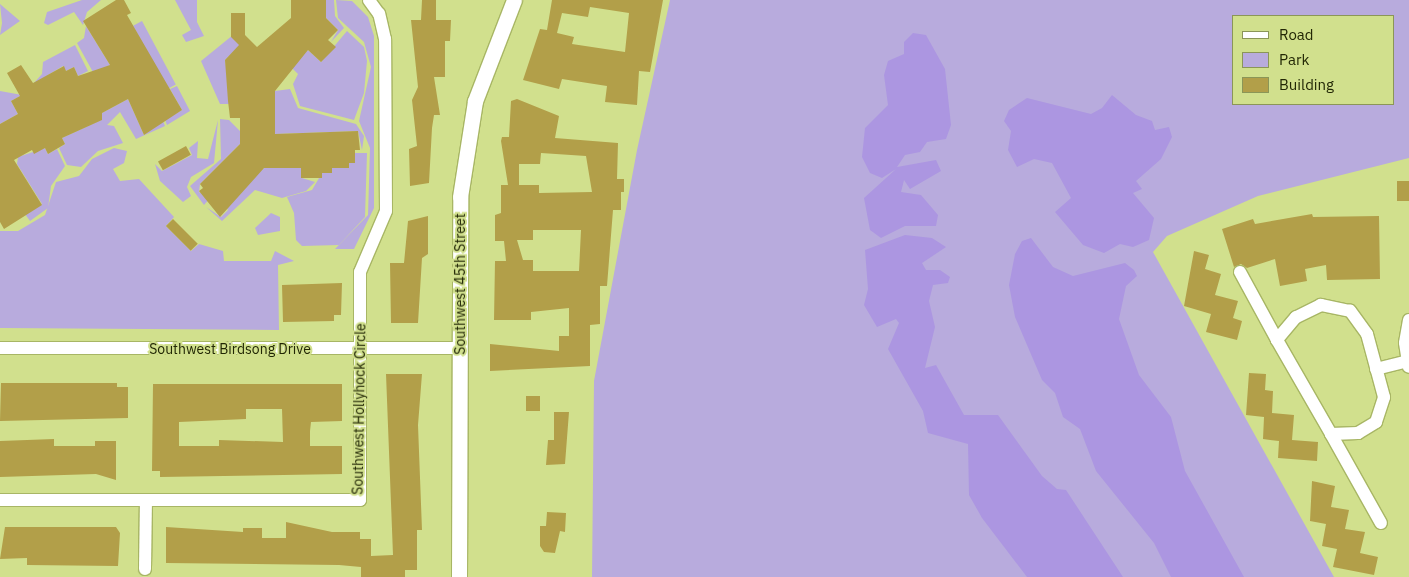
<!DOCTYPE html>
<style>
body{margin:0}
#map{position:relative;width:1409px;height:577px;overflow:hidden;background:#d1e08d;font-family:"IBM Plex Sans",sans-serif}
div>[style]{position:absolute}
[style*='--x']{left:calc(var(--x)*1px);top:calc(var(--y)*1px);width:calc(var(--w)*1px);rotate:calc(var(--a)*1deg)}
.green>*{inset:0;background:#b8abdd;transform-origin:0 0}
.forest>*{inset:0;background:#ac96e1}
.building>*{inset:0;background:#b29f49;transform-origin:0 0}
.roads{filter:drop-shadow(1px 0 #a8b665) drop-shadow(-1px 0 #a8b665) drop-shadow(0 1px #a8b665) drop-shadow(0 -1px #a8b665)}
.minor>*{height:12px;margin:-6px;padding:0 6px;transform-origin:6px;border-radius:6px;background:#fff}
.tertiary>*{height:15px;margin:-7.5px;padding:0 7.5px;transform-origin:7.5px;border-radius:7.5px;background:#fff}
span{translate:-50% -50%;white-space:nowrap;text-align:center;line-height:1.15;-webkit-text-stroke:4px #d1e08d;paint-order:stroke}
.street-label{font-size:14px;color:#222705}
.legend{position:absolute;left:1232px;top:15px;width:162px;height:90px;box-sizing:border-box;background:#d1e08d;border:1px solid #8b9657;margin:0;padding:6px 9px;list-style:none;font-size:15px;color:#222705}
.legend li{display:flex;align-items:center;gap:10px;height:25px}
.legend b{width:25px;border:1px solid #8b9657}
</style>
<div id="map">
<div class="green">
<div style="clip-path:polygon(82px 0,101px 0,87px 12px,83px 25px,74px 12px,48px 25px,44px 23px,47px 12px)"></div>
<div style="clip-path:polygon(175px 0,197px 0,197px 22px,204px 36px,186px 42px,182px 35px,191px 30px)"></div>
<div style="clip-path:polygon(326px 0,334px 0,335px 16px,344px 28px,331px 42px,338px 30px,326px 18px)"></div>
<div style="clip-path:polygon(336px 0,352px 1px,368px 17px,374px 36px,374px 208px,354px 249px,335px 249px,368px 215px,370px 148px,359px 121px,371px 67px,364px 42px,338px 18px)"></div>
<div style="clip-path:polygon(evenodd,670px 0,1409px 0,1409px 158px,1258px 196px,1167px 236px,1153px 252px,1334px 577px,592px 577px,594px 381px,637px 150px,670px 0,1233px 16px,1393px 16px,1393px 104px,1233px 104px,1233px 16px)"></div>
<div style="clip-path:polygon(0 4px,20px 21px,0 35px,2px 23px)"></div>
<div style="left:142px;top:21px;width:72px;height:10px;rotate:62deg"></div>
<div style="clip-path:polygon(86px 26px,110px 65px,94px 74px,77px 43px,84px 38px)"></div>
<div style="clip-path:polygon(347px 31px,364px 47px,367px 61px,364px 93px,354px 120px,300px 106px,293px 84px,298px 74px,291px 67px,308px 50px,321px 62px)"></div>
<div style="clip-path:polygon(233px 35px,245px 52px,236px 49px,225px 60px,232px 104px,220px 104px,201px 61px)"></div>
<div style="clip-path:polygon(75px 45px,88px 71px,78px 76px,74px 67px,66px 71px,63px 66px,48px 75px,51px 80px,33px 84px,42px 74px,43px 62px)"></div>
<div style="clip-path:polygon(177px 86px,190px 111px,167px 125px,165px 120px,182px 110px,170px 89px)"></div>
<div style="clip-path:polygon(290px 89px,298px 108px,356px 124px,364px 136px,362px 150px,358px 131px,275px 134px,275px 91px)"></div>
<div style="clip-path:polygon(0 91px,22px 95px,11px 101px,18px 114px,0 124px)"></div>
<div style="clip-path:polygon(128px 99px,144px 135px,163px 121px,165px 126px,136px 139px,120px 112px,107px 125px,114px 126px,123px 143px,98px 151px,81px 167px,67px 165px,59px 148px,65px 144px,62px 138px,101px 120px,102px 113px)"></div>
<div style="clip-path:polygon(220px 119px,229px 120px,240px 131px,240px 144px,200px 184px,199px 192px,210px 198px,204px 205px,190px 186px,221px 159px)"></div>
<div style="clip-path:polygon(218px 120px,214px 163px,191px 177px,187px 187px,191px 196px,183px 202px,160px 181px,155px 164px,162px 171px,192px 155px,189px 148px,198px 141px,197px 158px,208px 159px)"></div>
<div style="clip-path:polygon(45px 148px,48px 154px,57px 149px,65px 166px,51px 186px,48px 208px,30px 221px,25px 214px,42px 204px,17px 164px,18px 157px)"></div>
<div style="clip-path:polygon(114px 148px,127px 151px,124px 163px,113px 169px,120px 181px,139px 179px,174px 217px,166px 226px,191px 251px,199px 244px,223px 251px,224px 261px,271px 261px,275px 251px,294px 261px,278px 265px,279px 330px,0 328px,0 231px,18px 231px,45px 215px,56px 182px,79px 176px,92px 159px)"></div>
<div style="clip-path:polygon(355px 153px,367px 153px,365px 217px,339px 245px,302px 246px,296px 240px,294px 213px,287px 197px,312px 190px,322px 173px,332px 168px,349px 168px,349px 163px,355px 163px)"></div>
<div style="clip-path:polygon(264px 168px,301px 168px,302px 178px,315px 182px,306px 191px,282px 198px,255px 190px,222px 221px,206px 207px,221px 217px,228px 210px,224px 205px)"></div>
<div style="clip-path:polygon(271px 213px,280px 217px,280px 231px,258px 235px,255px 228px)"></div>
</div>
<div class="forest">
<div style="clip-path:polygon(913px 33px,926px 35px,945px 69px,951px 125px,946px 139px,927px 142px,920px 152px,905px 155px,897px 167px,936px 160px,941px 171px,910px 189px,904px 180px,901px 192px,921px 195px,938px 215px,936px 226px,905px 226px,881px 238px,870px 230px,864px 198px,896px 169px,882px 178px,870px 173px,862px 157px,865px 128px,888px 105px,884px 75px,888px 61px,904px 54px,904px 42px)"></div>
<div style="clip-path:polygon(1112px 95px,1136px 115px,1152px 121px,1155px 130px,1169px 127px,1172px 137px,1161px 159px,1136px 181px,1142px 189px,1133px 193px,1154px 218px,1149px 240px,1133px 247px,1120px 244px,1104px 253px,1083px 245px,1055px 212px,1071px 198px,1052px 163px,1034px 159px,1017px 167px,1008px 150px,1011px 131px,1004px 121px,1009px 110px,1027px 98px,1091px 114px,1102px 108px)"></div>
<div style="clip-path:polygon(905px 235px,932px 238px,946px 247px,922px 263px,926px 270px,940px 270px,950px 277px,948px 283px,933px 285px,929px 301px,935px 327px,925px 368px,936px 365px,964px 415px,998px 415px,1042px 476px,1057px 489px,1066px 490px,1123px 577px,1027px 577px,982px 518px,969px 495px,968px 444px,928px 433px,923px 411px,888px 349px,899px 323px,896px 319px,877px 327px,864px 305px,868px 289px,865px 250px)"></div>
<div style="clip-path:polygon(1031px 238px,1053px 267px,1073px 276px,1125px 263px,1134px 270px,1137px 276px,1126px 286px,1119px 319px,1139px 375px,1171px 417px,1185px 471px,1244px 577px,1171px 577px,1154px 543px,1096px 471px,1080px 429px,1063px 417px,1055px 393px,1042px 380px,1015px 317px,1009px 285px,1015px 254px,1022px 241px)"></div>
</div>
<div class="building">
<div style="clip-path:polygon(116px 0,124px 0,131px 13px,127px 15px,182px 110px,144px 135px,128px 99px,102px 113px,102px 120px,62px 138px,65px 144px,48px 154px,45px 148px,34px 154px,32px 150px,14px 160px,42px 205px,4px 229px,0 222px,0 124px,18px 114px,11px 101px,20px 96px,7px 73px,21px 65px,33px 83px,64px 66px,66px 71px,74px 67px,78px 76px,110px 65px,83px 21px)"></div>
<div style="clip-path:polygon(291px 0,326px 0,326px 18px,338px 30px,328px 40px,336px 47px,321px 62px,308px 50px,275px 91px,275px 134px,358px 131px,360px 150px,355px 150px,355px 163px,349px 163px,349px 168px,332px 168px,332px 173px,322px 173px,322px 178px,301px 178px,301px 168px,264px 168px,220px 217px,199px 191px,203px 188px,200px 184px,240px 144px,240px 118px,230px 118px,228px 101px,225px 60px,239px 45px,231px 37px,231px 13px,245px 13px,245px 35px,257px 47px,291px 18px)"></div>
<div style="clip-path:polygon(422px 0,436px 0,436px 20px,451px 20px,450px 41px,445px 41px,445px 77px,434px 77px,440px 115px,434px 115px,432px 128px,429px 183px,410px 186px,409px 149px,417px 146px,412px 100px,418px 87px,411px 20px,421px 20px)"></div>
<div style="clip-path:polygon(evenodd,552px 0,663px 0,650px 72px,639px 71px,637px 105px,605px 102px,607px 86px,562px 79px,559px 89px,523px 80px,540px 29px,547px 30px,552px 0,590px 7px,629px 13px,625px 52px,572px 44px,574px 37px,557px 33px,562px 13px,588px 17px,590px 7px)"></div>
<div style="clip-path:polygon(evenodd,517px 99px,559px 116px,555px 138px,618px 143px,617px 179px,624px 179px,624px 192px,621px 192px,621px 210px,613px 210px,607px 286px,600px 286px,600px 324px,590px 325px,590px 366px,490px 371px,490px 344px,559px 351px,559px 336px,569px 336px,569px 308px,531px 312px,531px 320px,494px 320px,495px 261px,506px 261px,504px 241px,495px 241px,495px 215px,501px 213px,501px 185px,508px 185px,501px 141px,502px 137px,509px 137px,511px 101px,517px 99px,541px 153px,586px 156px,592px 192px,539px 193px,539px 185px,519px 185px,519px 164px,540px 164px,541px 153px,517px 99px,533px 230px,581px 230px,579px 271px,533px 271px,533px 260px,523px 260px,517px 240px,533px 240px,533px 230px)"></div>
<div style="left:186px;top:146px;width:10px;height:32px;rotate:61deg"></div>
<div style="left:1409px;top:181px;width:20px;height:12px;rotate:90deg"></div>
<div style="clip-path:polygon(1312px 214px,1313px 217px,1379px 216px,1380px 279px,1327px 280px,1326px 265px,1305px 269px,1307px 281px,1280px 286px,1275px 259px,1247px 268px,1241px 264px,1234px 267px,1222px 229px,1253px 219px,1255px 224px)"></div>
<div style="clip-path:polygon(428px 216px,428px 254px,422px 258px,418px 323px,391px 323px,390px 263px,404px 263px,408px 221px)"></div>
<div style="left:173px;top:219px;width:35px;height:10px;rotate:45deg"></div>
<div style="clip-path:polygon(1194px 251px,1209px 255px,1205px 269px,1221px 274px,1215px 295px,1238px 301px,1233px 318px,1242px 321px,1237px 340px,1206px 332px,1211px 314px,1184px 306px)"></div>
<div style="clip-path:polygon(342px 283px,341px 315px,334px 315px,334px 321px,283px 322px,282px 285px)"></div>
<div style="clip-path:polygon(1249px 373px,1266px 374px,1265px 390px,1273px 391px,1272px 413px,1294px 415px,1292px 440px,1318px 442px,1317px 461px,1278px 458px,1279px 441px,1263px 439px,1264px 417px,1246px 415px)"></div>
<div style="clip-path:polygon(386px 374px,422px 374px,418px 425px,422px 530px,417px 530px,417px 570px,405px 570px,405px 577px,361px 577px,361px 567px,339px 565px,166px 563px,166px 527px,243px 532px,243px 528px,262px 528px,262px 538px,286px 538px,286px 522px,332px 532px,360px 532px,360px 539px,371px 539px,371px 556px,393px 555px)"></div>
<div style="clip-path:polygon(1px 383px,117px 383px,117px 387px,128px 387px,128px 418px,0 421px)"></div>
<div style="clip-path:polygon(evenodd,153px 384px,342px 384px,342px 421px,311px 422px,310px 431px,310px 446px,342px 446px,342px 474px,160px 477px,160px 471px,152px 471px,153px 384px,246px 409px,282px 409px,283px 442px,219px 440px,219px 446px,179px 446px,179px 422px,246px 419px,246px 409px)"></div>
<div style="left:526px;top:396px;width:14px;height:15px"></div>
<div style="clip-path:polygon(554px 412px,569px 412px,565px 464px,546px 465px,548px 440px,554px 440px)"></div>
<div style="clip-path:polygon(54px 439px,54px 446px,95px 446px,95px 441px,116px 441px,116px 480px,96px 474px,0 477px,0 441px)"></div>
<div style="clip-path:polygon(1312px 481px,1335px 486px,1331px 507px,1349px 510px,1345px 529px,1365px 532px,1360px 553px,1378px 557px,1374px 575px,1333px 567px,1337px 549px,1322px 546px,1326px 524px,1310px 521px)"></div>
<div style="clip-path:polygon(547px 512px,566px 513px,565px 532px,560px 531px,555px 553px,544px 552px,540px 546px,540px 526px,546px 526px)"></div>
<div style="clip-path:polygon(5px 527px,116px 527px,120px 533px,118px 566px,27px 565px,27px 558px,0 559px)"></div>
</div>
<div class="roads">
<div class="minor">
<div style="--x:1240;--y:272;--w:77;--a:61.4"></div>
<div style="--x:1277;--y:340;--w:108;--a:60.1"></div>
<div style="--x:1331;--y:434;--w:27;--a:-2"></div>
<div style="--x:1358;--y:433;--w:21;--a:-31"></div>
<div style="--x:1376;--y:422;--w:26;--a:-72"></div>
<div style="--x:1384;--y:397;--w:65;--a:-105.1"></div>
<div style="--x:1367;--y:334;--w:29;--a:-126"></div>
<div style="--x:1350;--y:311;--w:30;--a:-168"></div>
<div style="--x:1321;--y:305;--w:28;--a:154"></div>
<div style="--x:1296;--y:317;--w:30;--a:130"></div>
<div style="--x:1409;--y:320;--w:23;--a:100"></div>
<div style="--x:1405;--y:343;--w:24;--a:81"></div>
<div style="--x:0;--y:348;--w:460;--a:0"></div>
<div style="--x:1376;--y:369;--w:32;--a:-14"></div>
<div style="--x:1331;--y:434;--w:102;--a:60.7"></div>
<div style="--x:0;--y:500;--w:360;--a:0"></div>
<div style="--x:360;--y:500;--w:228;--a:-90"></div>
<div style="--x:360;--y:272;--w:66;--a:-66.9"></div>
<div style="--x:386;--y:211;--w:172;--a:-90.3"></div>
<div style="--x:385;--y:39;--w:26;--a:-103"></div>
<div style="--x:379;--y:14;--w:17;--a:-126"></div>
<div style="--x:145;--y:569;--w:69;--a:-89.2"></div>
</div>
<div class="tertiary">
<div style="--x:459;--y:577;--w:380;--a:-89.8"></div>
<div style="--x:460;--y:197;--w:97;--a:-81.1"></div>
<div style="--x:475;--y:101;--w:108;--a:-68.9"></div>
</div>
</div>
<div class="street-label">
<span style="left:460px;top:284px;rotate:-90deg">Southwest 45th Street</span>
<span style="left:230px;top:349px">Southwest Birdsong Drive</span>
<span style="left:359px;top:409px;rotate:-89deg">Southwest Hollyhock Circle</span>
</div>
<ul class="legend">
<li><b style="height:6px;background:#fff"></b>Road</li>
<li><b style="height:14px;background:#b8abdd"></b>Park</li>
<li><b style="height:14px;background:#b29f49"></b>Building</li>
</ul>
</div>
